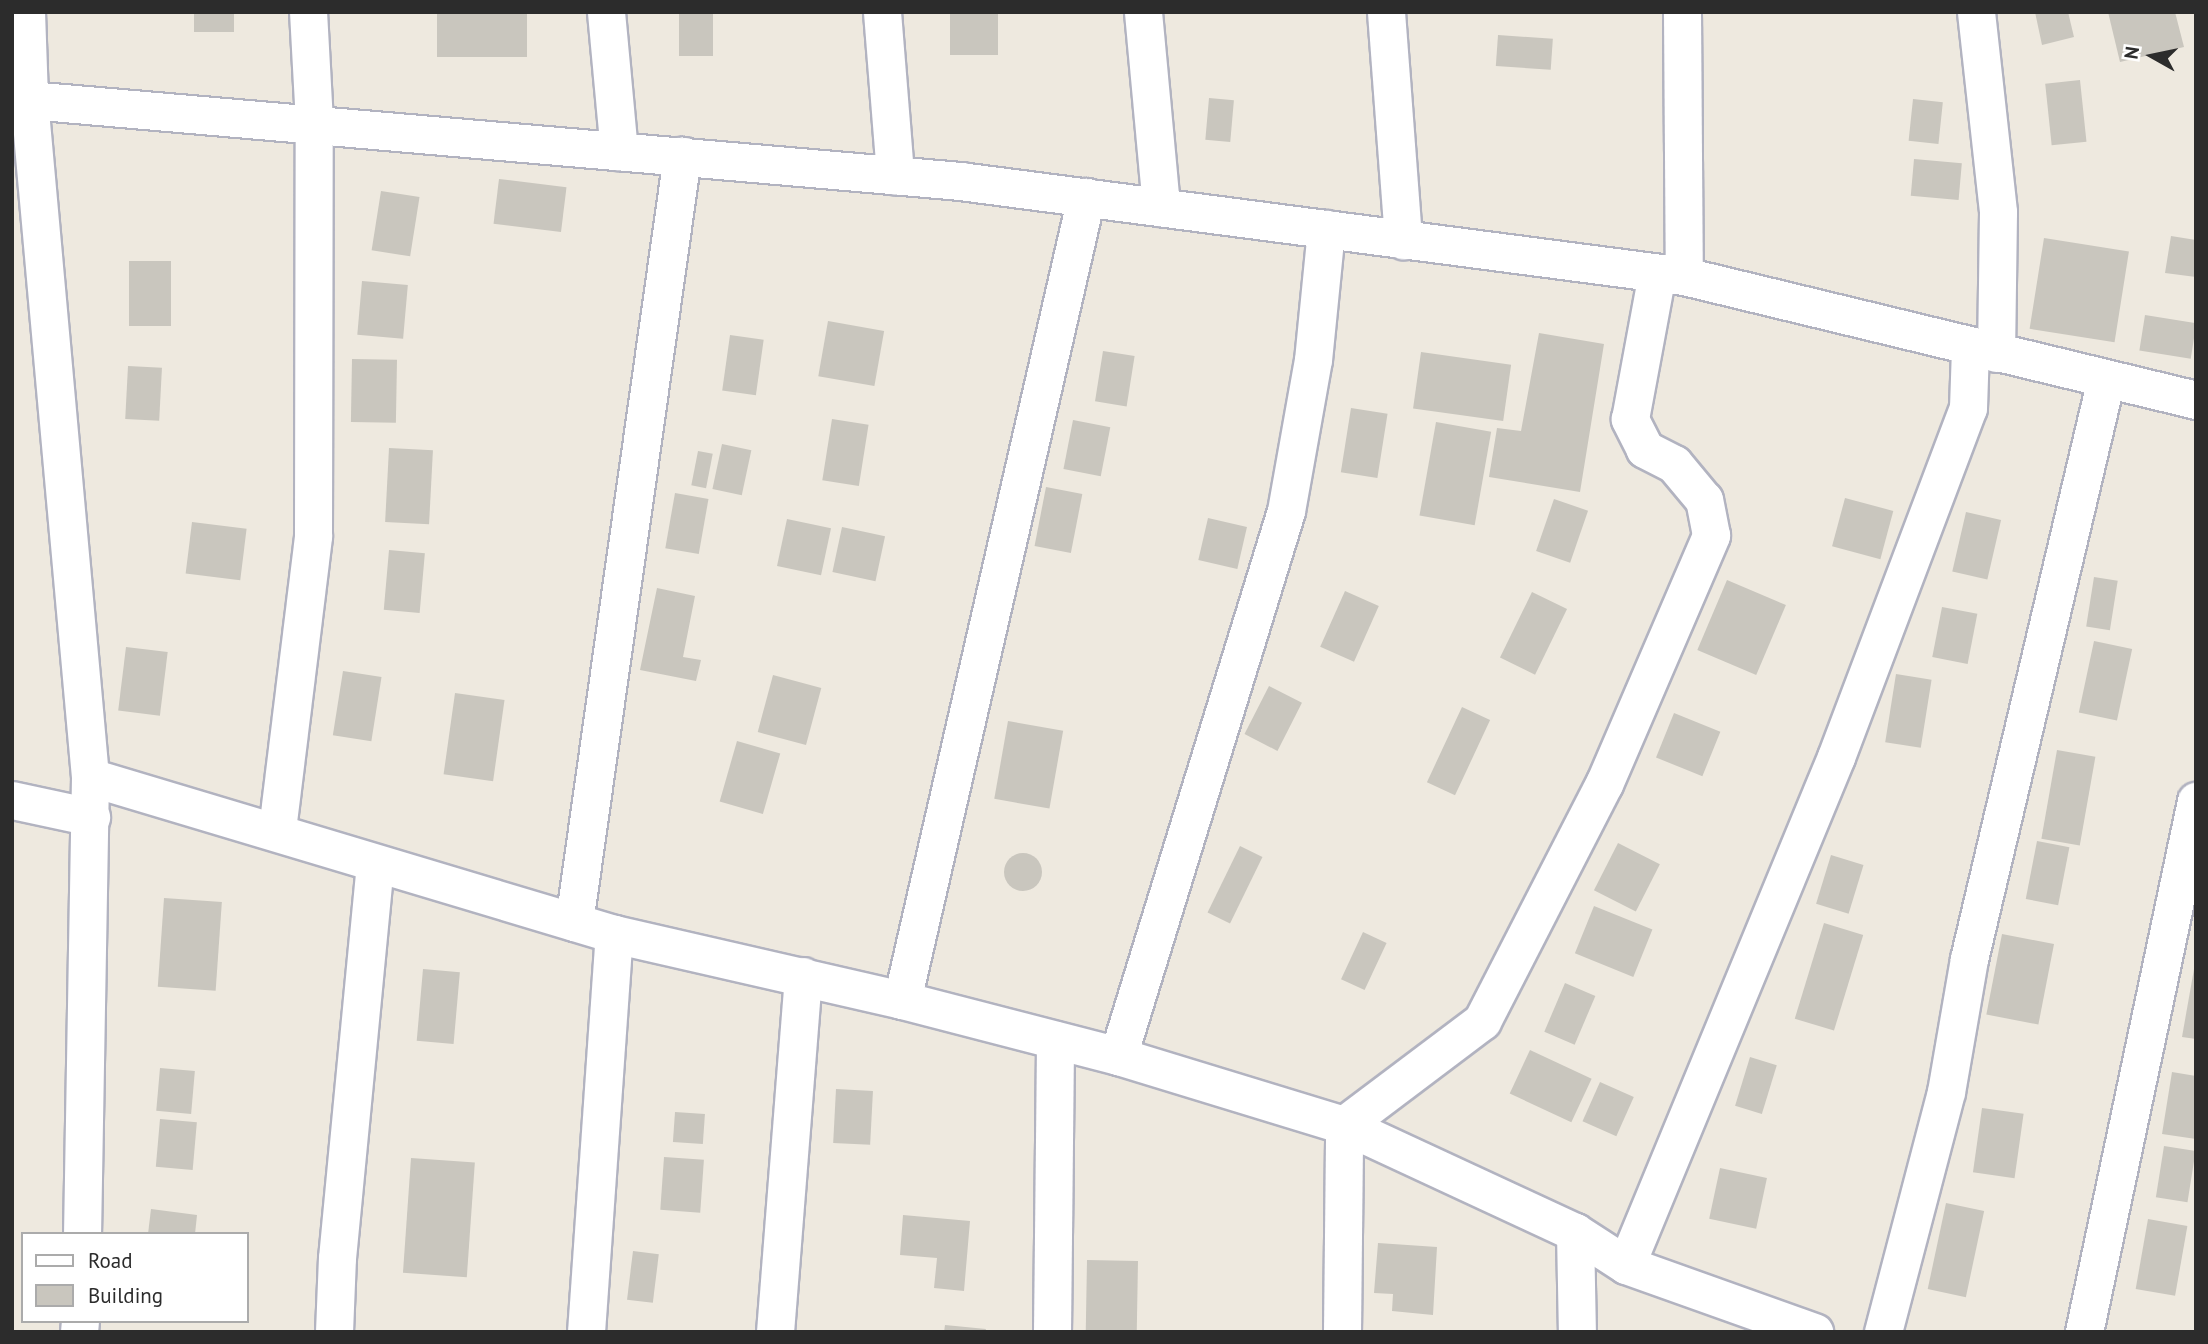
<!DOCTYPE html>
<style>
body{margin:0}
#map{position:relative;width:2208px;height:1344px;overflow:hidden;background:#eee9df;font-family:"PT Sans",sans-serif}
div>[style]{position:absolute}
[style*='--x']{left:calc(var(--x)*1px);top:calc(var(--y)*1px);width:calc(var(--w)*1px);rotate:calc(var(--a)*1deg)}
.building>*{inset:0;background:#c9c6be;transform-origin:0 0}
.round{border-radius:50%}
.roads{filter:drop-shadow(2px 0 #b2b3c0) drop-shadow(-2px 0 #b2b3c0) drop-shadow(0 2px #b2b3c0) drop-shadow(0 -2px #b2b3c0)}
.minor>*{height:37px;margin:-18.5px;padding:0 18.5px;transform-origin:18.5px;border-radius:18.5px;background:#fff}
span{translate:-50% -50%;white-space:nowrap;text-align:center;line-height:1.15;-webkit-text-stroke:6px #fff;paint-order:stroke}
.frame{position:absolute;inset:0;border:14px solid #2c2c2c;pointer-events:none}
.legend{position:absolute;left:21px;top:1232px;width:228px;height:91px;box-sizing:border-box;background:#fff;border:2px solid #ababab;margin:0;padding:9px 12px;list-style:none;font-size:21px;color:#2c2c2c}
.legend li{display:flex;align-items:center;gap:14px;height:35px}
.legend b{width:35px;border:2px solid #ababab}
.north{position:absolute;left:2117px;top:21px;width:70px;height:70px;-webkit-text-stroke:5px #fff;paint-order:stroke;rotate:279deg;font-size:19px;font-weight:700;line-height:28px;text-align:center;color:#2c2c2c}
.north::after{content:'';display:block;margin:auto;width:24px;height:32px;background:#2c2c2c;clip-path:polygon(50% 0,100% 100%,50% 72%,0 100%)}
</style>
<div id="map">
<div class="building">
<div style="left:194px;top:12px;width:40px;height:20px"></div>
<div style="left:437px;top:12px;width:90px;height:45px"></div>
<div style="left:679px;top:12px;width:34px;height:44px"></div>
<div style="left:950px;top:12px;width:48px;height:43px"></div>
<div style="clip-path:polygon(2035px 12px,2068px 12px,2074px 37px,2042px 45px)"></div>
<div style="clip-path:polygon(2108px 12px,2175px 12px,2184px 47px,2120px 62px)"></div>
<div style="left:1498px;top:35px;width:55px;height:31px;rotate:4deg"></div>
<div style="left:2080px;top:80px;width:62px;height:35px;rotate:84deg"></div>
<div style="left:1209px;top:98px;width:25px;height:42px;rotate:5deg"></div>
<div style="left:1913px;top:99px;width:30px;height:42px;rotate:6deg"></div>
<div style="left:1914px;top:159px;width:48px;height:37px;rotate:5deg"></div>
<div style="left:499px;top:179px;width:68px;height:45px;rotate:7deg"></div>
<div style="left:381px;top:191px;width:39px;height:60px;rotate:9deg"></div>
<div style="clip-path:polygon(2171px 236px,2196px 240px,2196px 277px,2165px 273px)"></div>
<div style="left:2044px;top:238px;width:86px;height:92px;rotate:9deg"></div>
<div style="left:129px;top:261px;width:42px;height:65px"></div>
<div style="left:362px;top:281px;width:46px;height:54px;rotate:5deg"></div>
<div style="left:2145px;top:315px;width:52px;height:36px;rotate:9deg"></div>
<div style="left:828px;top:321px;width:57px;height:56px;rotate:10deg"></div>
<div style="clip-path:polygon(1539px 333px,1604px 344px,1580px 492px,1489px 477px,1497px 428px,1521px 431px)"></div>
<div style="left:730px;top:335px;width:34px;height:56px;rotate:8deg"></div>
<div style="left:1103px;top:351px;width:32px;height:51px;rotate:9deg"></div>
<div style="left:1421px;top:352px;width:91px;height:57px;rotate:8deg"></div>
<div style="left:352px;top:359px;width:45px;height:63px;rotate:1deg"></div>
<div style="left:128px;top:366px;width:34px;height:53px;rotate:3deg"></div>
<div style="left:1351px;top:408px;width:37px;height:65px;rotate:9deg"></div>
<div style="left:832px;top:419px;width:37px;height:62px;rotate:9deg"></div>
<div style="left:1073px;top:420px;width:38px;height:50px;rotate:11deg"></div>
<div style="left:1436px;top:422px;width:56px;height:95px;rotate:10deg"></div>
<div style="left:722px;top:444px;width:30px;height:46px;rotate:12deg"></div>
<div style="left:389px;top:448px;width:44px;height:74px;rotate:3deg"></div>
<div style="left:698px;top:451px;width:15px;height:35px;rotate:11deg"></div>
<div style="left:1046px;top:487px;width:37px;height:60px;rotate:11deg"></div>
<div style="left:675px;top:493px;width:34px;height:56px;rotate:10deg"></div>
<div style="left:1845px;top:498px;width:50px;height:50px;rotate:15deg"></div>
<div style="left:1554px;top:499px;width:36px;height:55px;rotate:19deg"></div>
<div style="left:1966px;top:512px;width:36px;height:61px;rotate:13deg"></div>
<div style="left:1208px;top:518px;width:40px;height:43px;rotate:13deg"></div>
<div style="left:787px;top:519px;width:45px;height:48px;rotate:12deg"></div>
<div style="left:192px;top:522px;width:55px;height:52px;rotate:7deg"></div>
<div style="left:842px;top:527px;width:44px;height:46px;rotate:12deg"></div>
<div style="left:389px;top:550px;width:36px;height:60px;rotate:5deg"></div>
<div style="left:2094px;top:577px;width:24px;height:50px;rotate:9deg"></div>
<div style="left:1727px;top:580px;width:64px;height:76px;rotate:23deg"></div>
<div style="clip-path:polygon(657px 588px,695px 596px,683px 657px,701px 660px,696px 681px,640px 670px)"></div>
<div style="left:1345px;top:591px;width:37px;height:61px;rotate:24deg"></div>
<div style="left:1532px;top:592px;width:39px;height:73px;rotate:26deg"></div>
<div style="left:1942px;top:607px;width:36px;height:51px;rotate:11deg"></div>
<div style="left:2094px;top:641px;width:39px;height:73px;rotate:12deg"></div>
<div style="left:126px;top:647px;width:42px;height:64px;rotate:7deg"></div>
<div style="left:343px;top:671px;width:39px;height:65px;rotate:9deg"></div>
<div style="left:1896px;top:674px;width:36px;height:69px;rotate:9deg"></div>
<div style="left:773px;top:675px;width:50px;height:59px;rotate:15deg"></div>
<div style="left:1269px;top:686px;width:37px;height:54px;rotate:27deg"></div>
<div style="left:455px;top:693px;width:50px;height:82px;rotate:8deg"></div>
<div style="left:1462px;top:707px;width:31px;height:83px;rotate:25deg"></div>
<div style="left:1674px;top:713px;width:50px;height:48px;rotate:22deg"></div>
<div style="left:1008px;top:721px;width:56px;height:79px;rotate:10deg"></div>
<div style="left:737px;top:741px;width:45px;height:63px;rotate:16deg"></div>
<div style="left:2057px;top:750px;width:39px;height:90px;rotate:10deg"></div>
<div style="left:2037px;top:841px;width:33px;height:59px;rotate:11deg"></div>
<div style="left:1618px;top:843px;width:47px;height:53px;rotate:27deg"></div>
<div style="left:1240px;top:846px;width:25px;height:74px;rotate:26deg"></div>
<div class="round" style="left:1004px;top:853px;width:38px;height:38px"></div>
<div style="left:1831px;top:855px;width:34px;height:51px;rotate:17deg"></div>
<div style="left:164px;top:898px;width:58px;height:89px;rotate:4deg"></div>
<div style="left:1594px;top:906px;width:63px;height:51px;rotate:22deg"></div>
<div style="left:1824px;top:923px;width:41px;height:100px;rotate:17deg"></div>
<div style="left:1363px;top:932px;width:26px;height:52px;rotate:25deg"></div>
<div style="left:2002px;top:934px;width:53px;height:82px;rotate:11deg"></div>
<div style="left:423px;top:969px;width:37px;height:72px;rotate:5deg"></div>
<div style="clip-path:polygon(2194px 969px,2196px 969px,2196px 1039px,2182px 1037px)"></div>
<div style="left:1565px;top:983px;width:33px;height:53px;rotate:23deg"></div>
<div style="left:1530px;top:1050px;width:68px;height:48px;rotate:25deg"></div>
<div style="left:1750px;top:1057px;width:28px;height:51px;rotate:17deg"></div>
<div style="left:160px;top:1068px;width:35px;height:43px;rotate:5deg"></div>
<div style="clip-path:polygon(2172px 1072px,2196px 1076px,2196px 1139px,2162px 1134px)"></div>
<div style="left:1600px;top:1082px;width:37px;height:43px;rotate:24deg"></div>
<div style="left:836px;top:1089px;width:37px;height:54px;rotate:3deg"></div>
<div style="left:1982px;top:1108px;width:42px;height:65px;rotate:8deg"></div>
<div style="left:675px;top:1112px;width:30px;height:30px;rotate:4deg"></div>
<div style="left:160px;top:1119px;width:37px;height:48px;rotate:5deg"></div>
<div style="left:2164px;top:1146px;width:32px;height:52px;rotate:9deg"></div>
<div style="left:664px;top:1157px;width:40px;height:53px;rotate:4deg"></div>
<div style="left:411px;top:1158px;width:64px;height:115px;rotate:4deg"></div>
<div style="left:1720px;top:1168px;width:48px;height:52px;rotate:12deg"></div>
<div style="left:1946px;top:1203px;width:39px;height:88px;rotate:12deg"></div>
<div style="clip-path:polygon(151px 1209px,197px 1215px,195px 1234px,148px 1234px)"></div>
<div style="clip-path:polygon(903px 1215px,970px 1221px,964px 1291px,934px 1288px,937px 1258px,900px 1255px)"></div>
<div style="left:2148px;top:1219px;width:40px;height:71px;rotate:10deg"></div>
<div style="clip-path:polygon(1378px 1243px,1437px 1247px,1433px 1315px,1392px 1311px,1393px 1294px,1374px 1293px)"></div>
<div style="left:633px;top:1251px;width:26px;height:49px;rotate:7deg"></div>
<div style="left:1087px;top:1260px;width:51px;height:72px;rotate:1deg"></div>
<div style="clip-path:polygon(945px 1325px,986px 1329px,985px 1332px,944px 1332px)"></div>
</div>
<div class="roads">
<div class="minor">
<div style="--x:26;--y:12;--w:88;--a:88"></div>
<div style="--x:29;--y:100;--w:680;--a:84.85"></div>
<div style="--x:90;--y:777;--w:457;--a:91"></div>
<div style="--x:606;--y:12;--w:140;--a:84.7"></div>
<div style="--x:882;--y:12;--w:164;--a:85.4"></div>
<div style="--x:1143;--y:12;--w:196;--a:84.7"></div>
<div style="--x:1386;--y:12;--w:229;--a:85.7"></div>
<div style="--x:1682;--y:12;--w:264;--a:89.6"></div>
<div style="--x:1976;--y:12;--w:201;--a:83.7"></div>
<div style="--x:1998;--y:212;--w:141;--a:90.8"></div>
<div style="--x:29;--y:100;--w:935;--a:4.97"></div>
<div style="--x:960;--y:181;--w:730;--a:7.48"></div>
<div style="--x:1684;--y:276;--w:527;--a:13.61"></div>
<div style="--x:90;--y:777;--w:547;--a:16.68"></div>
<div style="--x:614;--y:934;--w:295;--a:12.9"></div>
<div style="--x:902;--y:1000;--w:223;--a:14.5"></div>
<div style="--x:1118;--y:1056;--w:236;--a:17"></div>
<div style="--x:1344;--y:1125;--w:255;--a:24.9"></div>
<div style="--x:1575;--y:1232;--w:61;--a:32.9"></div>
<div style="--x:1626;--y:1265;--w:200;--a:19.6"></div>
<div style="--x:12;--y:800;--w:81;--a:12.1"></div>
<div style="--x:277;--y:830;--w:296;--a:-83"></div>
<div style="--x:313;--y:536;--w:414;--a:-89.9"></div>
<div style="--x:314;--y:122;--w:110;--a:-93.1"></div>
<div style="--x:574;--y:922;--w:774;--a:-81.97"></div>
<div style="--x:902;--y:1000;--w:824;--a:-77.09"></div>
<div style="--x:1118;--y:1056;--w:570;--a:-72.87"></div>
<div style="--x:1286;--y:511;--w:153;--a:-79.9"></div>
<div style="--x:1313;--y:360;--w:132;--a:-84.3"></div>
<div style="--x:1575;--y:1232;--w:100;--a:88.9"></div>
<div style="--x:1626;--y:1265;--w:550;--a:-67.54"></div>
<div style="--x:1836;--y:757;--w:373;--a:-69.3"></div>
<div style="--x:1968;--y:408;--w:61;--a:-88.1"></div>
<div style="--x:79;--y:1332;--w:11;--a:-85"></div>
<div style="--x:334;--y:1332;--w:74;--a:-87.7"></div>
<div style="--x:337;--y:1258;--w:396;--a:-84.5"></div>
<div style="--x:586;--y:1332;--w:399;--a:-86"></div>
<div style="--x:775;--y:1332;--w:357;--a:-85.5"></div>
<div style="--x:1052;--y:1332;--w:292;--a:-89.4"></div>
<div style="--x:1342;--y:1332;--w:207;--a:-89.4"></div>
<div style="--x:1344;--y:1125;--w:173;--a:-37"></div>
<div style="--x:1482;--y:1021;--w:267;--a:-62.8"></div>
<div style="--x:1604;--y:784;--w:271;--a:-66.7"></div>
<div style="--x:1711;--y:535;--w:36;--a:-101"></div>
<div style="--x:1704;--y:500;--w:47;--a:-129.8"></div>
<div style="--x:1674;--y:464;--w:33;--a:-153"></div>
<div style="--x:1645;--y:449;--w:34;--a:-117"></div>
<div style="--x:1630;--y:419;--w:148;--a:-79.5"></div>
<div style="--x:1883;--y:1332;--w:248;--a:-75.3"></div>
<div style="--x:1946;--y:1092;--w:135;--a:-80.2"></div>
<div style="--x:1969;--y:959;--w:596;--a:-76.71"></div>
<div style="--x:2084;--y:1332;--w:543;--a:-78.09"></div>
</div>
</div>
<div class="frame"></div>
<ul class="legend">
<li><b style="height:9px;background:#fff"></b>Road</li>
<li><b style="height:19px;background:#c9c6be"></b>Building</li>
</ul>
<div class="north">N</div>
</div>
